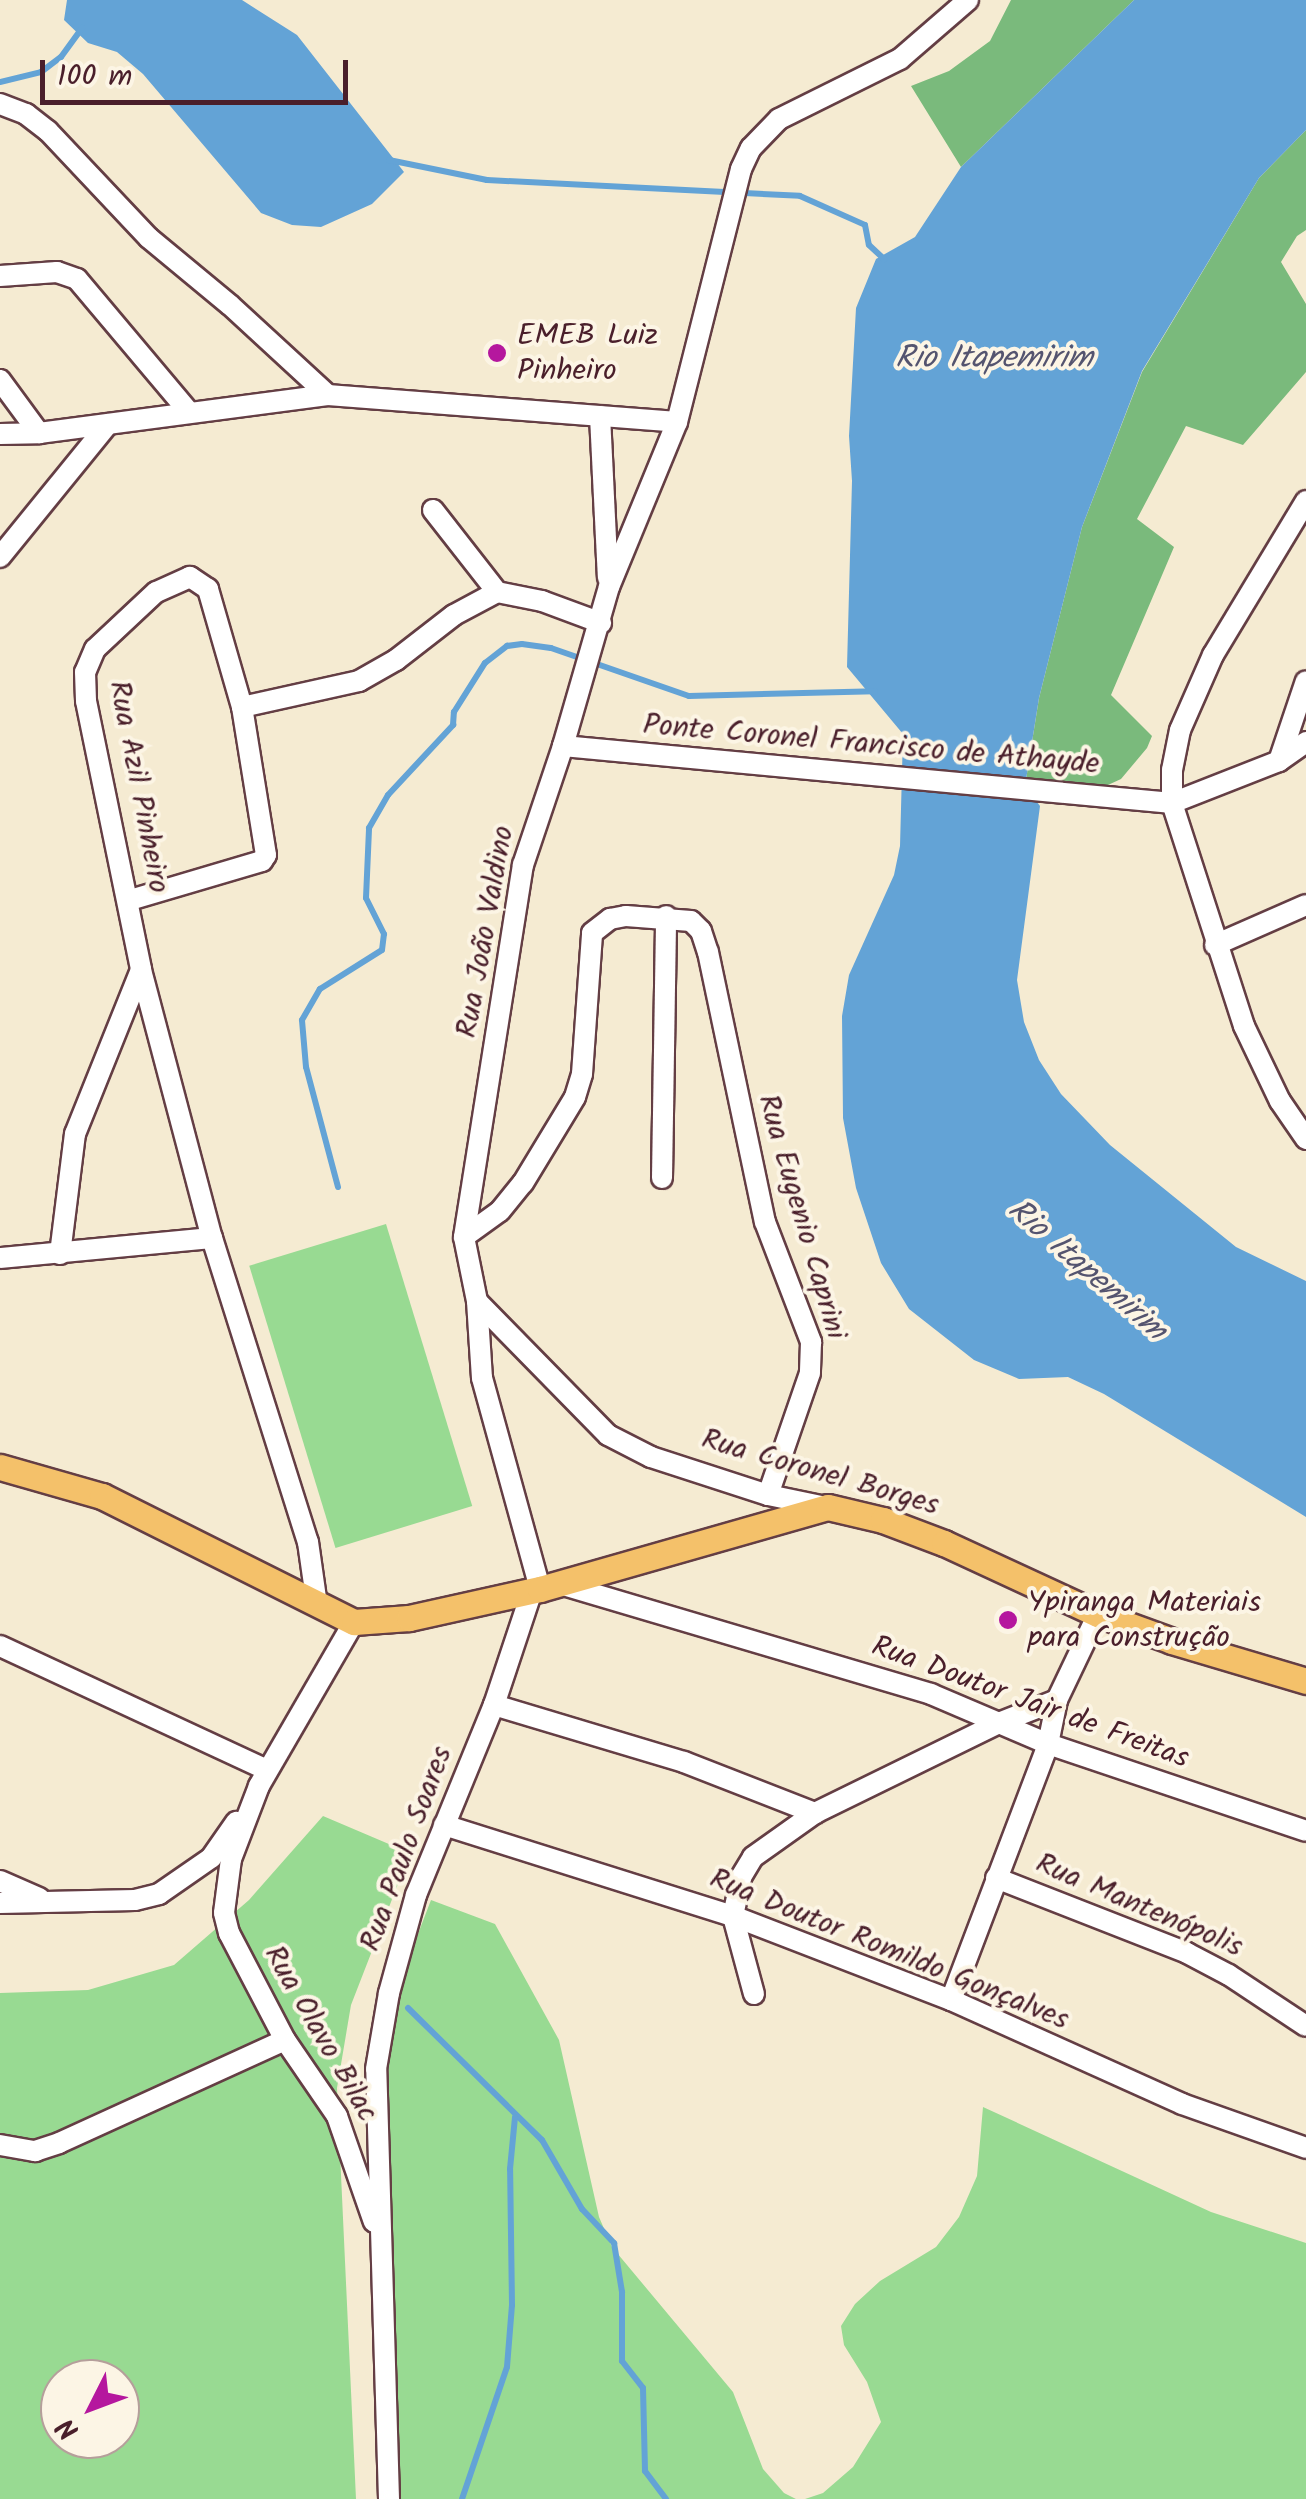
<!DOCTYPE html>
<meta charset="utf-8">
<style>
body{margin:0}
#map{position:relative;width:1306px;height:2499px;overflow:hidden;background:#f5ebd2;font-family:Kalam,sans-serif}
div>[style]{position:absolute}
[style*='--x']{left:calc(var(--x)*1px);top:calc(var(--y)*1px);width:calc(var(--w)*1px);rotate:calc(var(--a)*1deg)}
.green>*{inset:0;background:#98da92;transform-origin:0 0}
.forest>*{inset:0;background:#7aba7c}
.water>*{inset:0;background:#63a3d6}
.stream>*{height:6px;margin:-3px;padding:0 3px;transform-origin:3px;border-radius:3px;background:#63a3d6}
.roads{filter:drop-shadow(2px 0 #643e44) drop-shadow(-2px 0 #643e44) drop-shadow(0 2px #643e44) drop-shadow(0 -2px #643e44)}
.minor>*{height:20px;margin:-10px;padding:0 10px;transform-origin:10px;border-radius:10px;background:#fff}
.major>*{height:25px;margin:-12.5px;padding:0 12.5px;transform-origin:12.5px;border-radius:12.5px;background:#f4c16a}
.dots>*{width:28px;height:28px;translate:-50% -50%;box-sizing:border-box;border:5px solid #fcf5e5;border-radius:50%}
span{translate:-50% -50%;white-space:nowrap;text-align:center;line-height:1.15;-webkit-text-stroke:8px #fcf5e5;paint-order:stroke}
.poi-label{font-size:30px;color:#4a1f2b}
.left{translate:0 -50%;text-align:left}
.street-label{font-size:30px;color:#4a1f2b}
.water-label{font-size:32px;color:#54546f;font-style:italic}
.north{position:absolute;left:40px;top:2359px;width:100px;height:100px;box-sizing:border-box;background:#fcf5e5;border:2px solid #b59f9b;border-radius:50%;rotate:228deg;font-size:28px;font-weight:700;line-height:40px;text-align:center;color:#4a1f2b}
.north::after{content:'';display:block;margin:auto;width:35px;height:45px;background:#b5179e;clip-path:polygon(50% 0,100% 100%,50% 72%,0 100%)}
.scale{position:absolute;left:40px;top:60px;width:308px;height:45px;box-sizing:border-box;border:5px solid #4a1f2b;border-top:0;padding-left:12px;font-size:30px;line-height:35px;white-space:nowrap;color:#4a1f2b;-webkit-text-stroke:8px #fcf5e5;paint-order:stroke}
</style>
<div id="map">
<div class="green">
<div style="left:386px;top:1224px;width:295px;height:143px;rotate:73deg"></div>
<div style="clip-path:polygon(evenodd,323px 1816px,410px 1853px,351px 2005px,337px 2088px,356px 2499px,0 2499px,0 1993px,88px 1990px,174px 1965px,249px 1900px,323px 1816px,60px 2379px,120px 2379px,120px 2439px,60px 2439px,60px 2379px)"></div>
<div style="clip-path:polygon(431px 1900px,495px 1924px,559px 2040px,599px 2217px,612px 2247px,733px 2392px,763px 2469px,784px 2493px,796px 2499px,393px 2499px,379px 2180px,386px 2017px)"></div>
<div style="clip-path:polygon(983px 2107px,1211px 2212px,1306px 2243px,1306px 2499px,805px 2499px,823px 2493px,853px 2467px,881px 2422px,867px 2382px,844px 2345px,841px 2326px,855px 2304px,880px 2281px,936px 2247px,959px 2217px,977px 2176px)"></div>
</div>
<div class="forest">
<div style="clip-path:polygon(1011px 0,1134px 0,961px 167px,911px 86px,949px 71px,990px 41px)"></div>
<div style="clip-path:polygon(1306px 130px,1306px 230px,1297px 236px,1281px 262px,1306px 304px,1306px 372px,1243px 445px,1186px 426px,1137px 519px,1174px 547px,1111px 695px,1152px 736px,1147px 748px,1121px 779px,1097px 790px,1025px 786px,1039px 698px,1082px 527px,1142px 372px,1259px 178px)"></div>
</div>
<div class="water">
<div style="clip-path:polygon(67px 0,242px 0,297px 35px,404px 172px,372px 204px,321px 227px,292px 225px,261px 213px,143px 74px,117px 52px,88px 43px,64px 20px)"></div>
<div style="clip-path:polygon(1134px 0,1306px 0,1306px 130px,1259px 178px,1142px 371px,1082px 527px,1039px 698px,1025px 786px,1040px 806px,1017px 980px,1024px 1022px,1039px 1060px,1061px 1094px,1110px 1145px,1236px 1247px,1306px 1281px,1306px 1517px,1104px 1394px,1068px 1377px,1019px 1379px,974px 1360px,909px 1309px,881px 1263px,856px 1188px,843px 1118px,842px 1016px,849px 975px,894px 875px,900px 846px,903px 734px,847px 667px,852px 481px,849px 436px,856px 308px,876px 259px,915px 237px,961px 167px)"></div>
</div>
<div class="stream">
<div style="--x:0;--y:82;--w:42;--a:-13.7"></div>
<div style="--x:41;--y:72;--w:25;--a:-37"></div>
<div style="--x:61;--y:57;--w:36;--a:-54"></div>
<div style="--x:389;--y:160;--w:100;--a:11.5"></div>
<div style="--x:487;--y:180;--w:313;--a:2.9"></div>
<div style="--x:800;--y:196;--w:71;--a:24"></div>
<div style="--x:865;--y:225;--w:20;--a:79"></div>
<div style="--x:869;--y:245;--w:21;--a:43"></div>
<div style="--x:338;--y:1187;--w:124;--a:-104.9"></div>
<div style="--x:306;--y:1067;--w:47;--a:-94.9"></div>
<div style="--x:302;--y:1020;--w:36;--a:-60"></div>
<div style="--x:320;--y:989;--w:73;--a:-32.2"></div>
<div style="--x:382;--y:950;--w:16;--a:-83"></div>
<div style="--x:384;--y:934;--w:40;--a:-116.6"></div>
<div style="--x:366;--y:898;--w:70;--a:-87.5"></div>
<div style="--x:369;--y:828;--w:38;--a:-60"></div>
<div style="--x:388;--y:795;--w:96;--a:-47.1"></div>
<div style="--x:453;--y:725;--w:13;--a:-86"></div>
<div style="--x:454;--y:712;--w:58;--a:-57.7"></div>
<div style="--x:485;--y:663;--w:28;--a:-38"></div>
<div style="--x:507;--y:646;--w:15;--a:-8"></div>
<div style="--x:522;--y:644;--w:29;--a:8"></div>
<div style="--x:551;--y:648;--w:146;--a:19.2"></div>
<div style="--x:689;--y:696;--w:186;--a:-1.5"></div>
<div style="--x:408;--y:2008;--w:188;--a:44.6"></div>
<div style="--x:542;--y:2140;--w:80;--a:59.9"></div>
<div style="--x:582;--y:2209;--w:47;--a:46.7"></div>
<div style="--x:614;--y:2243;--w:50;--a:80.7"></div>
<div style="--x:622;--y:2292;--w:69;--a:90"></div>
<div style="--x:622;--y:2361;--w:34;--a:52"></div>
<div style="--x:643;--y:2388;--w:83;--a:88.6"></div>
<div style="--x:645;--y:2471;--w:35;--a:53"></div>
<div style="--x:462;--y:2499;--w:139;--a:-71.2"></div>
<div style="--x:507;--y:2367;--w:62;--a:-85.4"></div>
<div style="--x:512;--y:2305;--w:136;--a:-90.8"></div>
<div style="--x:510;--y:2169;--w:52;--a:-84.5"></div>
</div>
<div class="roads">
<div class="minor">
<div style="--x:0;--y:104;--w:28;--a:21"></div>
<div style="--x:26;--y:114;--w:28;--a:38"></div>
<div style="--x:48;--y:131;--w:147;--a:46.7"></div>
<div style="--x:149;--y:238;--w:105;--a:39.6"></div>
<div style="--x:230;--y:305;--w:133;--a:42.6"></div>
<div style="--x:0;--y:276;--w:57;--a:-4"></div>
<div style="--x:57;--y:272;--w:21;--a:19"></div>
<div style="--x:77;--y:279;--w:174;--a:49.9"></div>
<div style="--x:0;--y:380;--w:66;--a:53.7"></div>
<div style="--x:600;--y:416;--w:162;--a:87.2"></div>
<div style="--x:0;--y:434;--w:39;--a:-1"></div>
<div style="--x:39;--y:433;--w:291;--a:-7.5"></div>
<div style="--x:328;--y:395;--w:350;--a:4.4"></div>
<div style="--x:1306;--y:501;--w:180;--a:121.1"></div>
<div style="--x:1213;--y:655;--w:82;--a:113.7"></div>
<div style="--x:1180;--y:730;--w:41;--a:101.3"></div>
<div style="--x:1172;--y:770;--w:33;--a:90"></div>
<div style="--x:1172;--y:803;--w:234;--a:72.1"></div>
<div style="--x:1244;--y:1026;--w:83;--a:64.4"></div>
<div style="--x:1280;--y:1101;--w:46;--a:55.6"></div>
<div style="--x:433;--y:510;--w:104;--a:52"></div>
<div style="--x:497;--y:592;--w:46;--a:11.3"></div>
<div style="--x:542;--y:601;--w:63;--a:20.4"></div>
<div style="--x:0;--y:557;--w:171;--a:-50.9"></div>
<div style="--x:242;--y:707;--w:120;--a:-12.5"></div>
<div style="--x:359;--y:681;--w:43;--a:-29.6"></div>
<div style="--x:396;--y:660;--w:73;--a:-37.8"></div>
<div style="--x:454;--y:615;--w:49;--a:-28.1"></div>
<div style="--x:563;--y:746;--w:612;--a:5.35"></div>
<div style="--x:1172;--y:803;--w:115;--a:-21.4"></div>
<div style="--x:1279;--y:761;--w:33;--a:-35"></div>
<div style="--x:1279;--y:761;--w:84;--a:-71.4"></div>
<div style="--x:130;--y:900;--w:138;--a:-16.5"></div>
<div style="--x:262;--y:861;--w:7;--a:-56"></div>
<div style="--x:266;--y:855;--w:150;--a:-99.2"></div>
<div style="--x:242;--y:707;--w:123;--a:-106.1"></div>
<div style="--x:208;--y:589;--w:22;--a:-146"></div>
<div style="--x:190;--y:577;--w:37;--a:156"></div>
<div style="--x:156;--y:592;--w:83;--a:136.9"></div>
<div style="--x:95;--y:649;--w:25;--a:113"></div>
<div style="--x:85;--y:672;--w:29;--a:88"></div>
<div style="--x:86;--y:701;--w:275;--a:78.4"></div>
<div style="--x:141;--y:970;--w:277;--a:75.2"></div>
<div style="--x:212;--y:1238;--w:319;--a:72.5"></div>
<div style="--x:308;--y:1542;--w:64;--a:81.9"></div>
<div style="--x:1215;--y:945;--w:99;--a:-23.7"></div>
<div style="--x:662;--y:1178;--w:262;--a:-89.1"></div>
<div style="--x:464;--y:1237;--w:44;--a:-35.8"></div>
<div style="--x:500;--y:1211;--w:36;--a:-51"></div>
<div style="--x:523;--y:1183;--w:100;--a:-58.8"></div>
<div style="--x:575;--y:1097;--w:24;--a:-73"></div>
<div style="--x:582;--y:1074;--w:141;--a:-85.9"></div>
<div style="--x:592;--y:933;--w:23;--a:-38"></div>
<div style="--x:610;--y:919;--w:16;--a:-11"></div>
<div style="--x:626;--y:916;--w:65;--a:4.4"></div>
<div style="--x:691;--y:921;--w:14;--a:45"></div>
<div style="--x:701;--y:931;--w:22;--a:72"></div>
<div style="--x:708;--y:952;--w:276;--a:78.1"></div>
<div style="--x:765;--y:1222;--w:129;--a:69"></div>
<div style="--x:811;--y:1342;--w:31;--a:92"></div>
<div style="--x:810;--y:1373;--w:129;--a:109"></div>
<div style="--x:60;--y:1254;--w:121;--a:-82.9"></div>
<div style="--x:75;--y:1134;--w:177;--a:-68.1"></div>
<div style="--x:0;--y:1258;--w:213;--a:-5.4"></div>
<div style="--x:477;--y:1301;--w:77;--a:86.3"></div>
<div style="--x:482;--y:1378;--w:219;--a:74.6"></div>
<div style="--x:826;--y:1507;--w:59;--a:-168.3"></div>
<div style="--x:768;--y:1495;--w:123;--a:-162"></div>
<div style="--x:651;--y:1457;--w:48;--a:-152.9"></div>
<div style="--x:608;--y:1435;--w:187;--a:-134.4"></div>
<div style="--x:477;--y:1301;--w:65;--a:-101.5"></div>
<div style="--x:464;--y:1237;--w:377;--a:-81"></div>
<div style="--x:523;--y:865;--w:126;--a:-71.4"></div>
<div style="--x:563;--y:746;--w:166;--a:-73.9"></div>
<div style="--x:609;--y:587;--w:178;--a:-67.6"></div>
<div style="--x:677;--y:422;--w:261;--a:-75.8"></div>
<div style="--x:741;--y:169;--w:23;--a:-65"></div>
<div style="--x:751;--y:148;--w:40;--a:-46"></div>
<div style="--x:779;--y:119;--w:135;--a:-26.4"></div>
<div style="--x:900;--y:59;--w:90;--a:-40.9"></div>
<div style="--x:560;--y:1584;--w:387;--a:16.5"></div>
<div style="--x:931;--y:1694;--w:127;--a:23.1"></div>
<div style="--x:1048;--y:1744;--w:272;--a:18.6"></div>
<div style="--x:354;--y:1622;--w:190;--a:120.1"></div>
<div style="--x:259;--y:1786;--w:78;--a:111"></div>
<div style="--x:231;--y:1859;--w:54;--a:97.4"></div>
<div style="--x:224;--y:1913;--w:21;--a:76"></div>
<div style="--x:229;--y:1933;--w:121;--a:62.4"></div>
<div style="--x:285;--y:2040;--w:92;--a:55.6"></div>
<div style="--x:337;--y:2116;--w:112;--a:70.8"></div>
<div style="--x:0;--y:1646;--w:294;--a:24.9"></div>
<div style="--x:494;--y:1705;--w:198;--a:16.7"></div>
<div style="--x:684;--y:1762;--w:141;--a:21.3"></div>
<div style="--x:444;--y:1825;--w:303;--a:17.5"></div>
<div style="--x:733;--y:1916;--w:234;--a:21.1"></div>
<div style="--x:951;--y:2000;--w:253;--a:24.2"></div>
<div style="--x:1182;--y:2104;--w:132;--a:19.5"></div>
<div style="--x:996;--y:1878;--w:205;--a:21.4"></div>
<div style="--x:1187;--y:1953;--w:47;--a:27.6"></div>
<div style="--x:1229;--y:1975;--w:92;--a:33.5"></div>
<div style="--x:0;--y:1881;--w:43;--a:23.6"></div>
<div style="--x:0;--y:1903;--w:135;--a:-1.3"></div>
<div style="--x:135;--y:1900;--w:25;--a:-14"></div>
<div style="--x:159;--y:1894;--w:63;--a:-34.7"></div>
<div style="--x:211;--y:1858;--w:44;--a:-55.2"></div>
<div style="--x:754;--y:1994;--w:81;--a:-105.1"></div>
<div style="--x:733;--y:1916;--w:40;--a:-78"></div>
<div style="--x:741;--y:1877;--w:23;--a:-59"></div>
<div style="--x:753;--y:1857;--w:76;--a:-35.4"></div>
<div style="--x:815;--y:1813;--w:207;--a:-26.1"></div>
<div style="--x:1001;--y:1722;--w:60;--a:-21.4"></div>
<div style="--x:951;--y:2000;--w:274;--a:-69.2"></div>
<div style="--x:1048;--y:1744;--w:45;--a:-78.4"></div>
<div style="--x:1057;--y:1700;--w:95;--a:-64.5"></div>
<div style="--x:0;--y:2145;--w:36;--a:10"></div>
<div style="--x:35;--y:2151;--w:25;--a:-18"></div>
<div style="--x:59;--y:2143;--w:248;--a:-24.5"></div>
<div style="--x:389;--y:2499;--w:430;--a:-91.7"></div>
<div style="--x:376;--y:2069;--w:77;--a:-80.3"></div>
<div style="--x:389;--y:1993;--w:102;--a:-74.6"></div>
<div style="--x:416;--y:1895;--w:205;--a:-67.7"></div>
<div style="--x:494;--y:1705;--w:120;--a:-71.6"></div>
</div>
<div class="major">
<div style="--x:0;--y:1467;--w:106;--a:15.9"></div>
<div style="--x:102;--y:1496;--w:282;--a:26.6"></div>
<div style="--x:354;--y:1622;--w:55;--a:-4.2"></div>
<div style="--x:409;--y:1618;--w:134;--a:-12.5"></div>
<div style="--x:540;--y:1589;--w:299;--a:-15.9"></div>
<div style="--x:828;--y:1507;--w:57;--a:13.3"></div>
<div style="--x:883;--y:1520;--w:65;--a:20.7"></div>
<div style="--x:944;--y:1543;--w:170;--a:24.8"></div>
<div style="--x:1098;--y:1614;--w:79;--a:20"></div>
<div style="--x:1172;--y:1641;--w:140;--a:16.6"></div>
</div>
</div>
<div class="dots">
<div style="left:497px;top:353px;background:#b5179e"></div>
<div style="left:1008px;top:1620px;background:#b5179e"></div>
</div>
<div class="poi-label">
<span class="left" style="left:517px;top:353px">EMEB Luiz<br>Pinheiro</span>
<span class="left" style="left:1028px;top:1620px">Ypiranga Materiais<br>para Construção</span>
</div>
<div class="street-label">
<span style="left:871px;top:745px;rotate:5deg">Ponte Coronel Francisco de Athayde</span>
<span style="left:138px;top:787px;rotate:79deg">Rua Azil Pinheiro</span>
<span style="left:486px;top:932px;rotate:-80deg">Rua João Valdino</span>
<span style="left:801px;top:1217px;rotate:74deg">Rua Eugenio Caprini</span>
<span style="left:820px;top:1473px;rotate:16deg">Rua Coronel Borges</span>
<span style="left:1030px;top:1703px;rotate:20deg">Rua Doutor Jair de Freitas</span>
<span style="left:407px;top:1849px;rotate:-70deg">Rua Paulo Soares</span>
<span style="left:1139px;top:1906px;rotate:23deg">Rua Mantenópolis</span>
<span style="left:889px;top:1950px;rotate:22deg">Rua Doutor Romildo Gonçalves</span>
<span style="left:320px;top:2034px;rotate:60deg">Rua Olavo Bilac</span>
</div>
<div class="water-label">
<span style="left:994px;top:359px">Rio Itapemirim</span>
<span style="left:1086px;top:1271px;rotate:41deg">Rio Itapemirim</span>
</div>
<div class="north">N</div>
<div class="scale">100 m</div>
</div>
